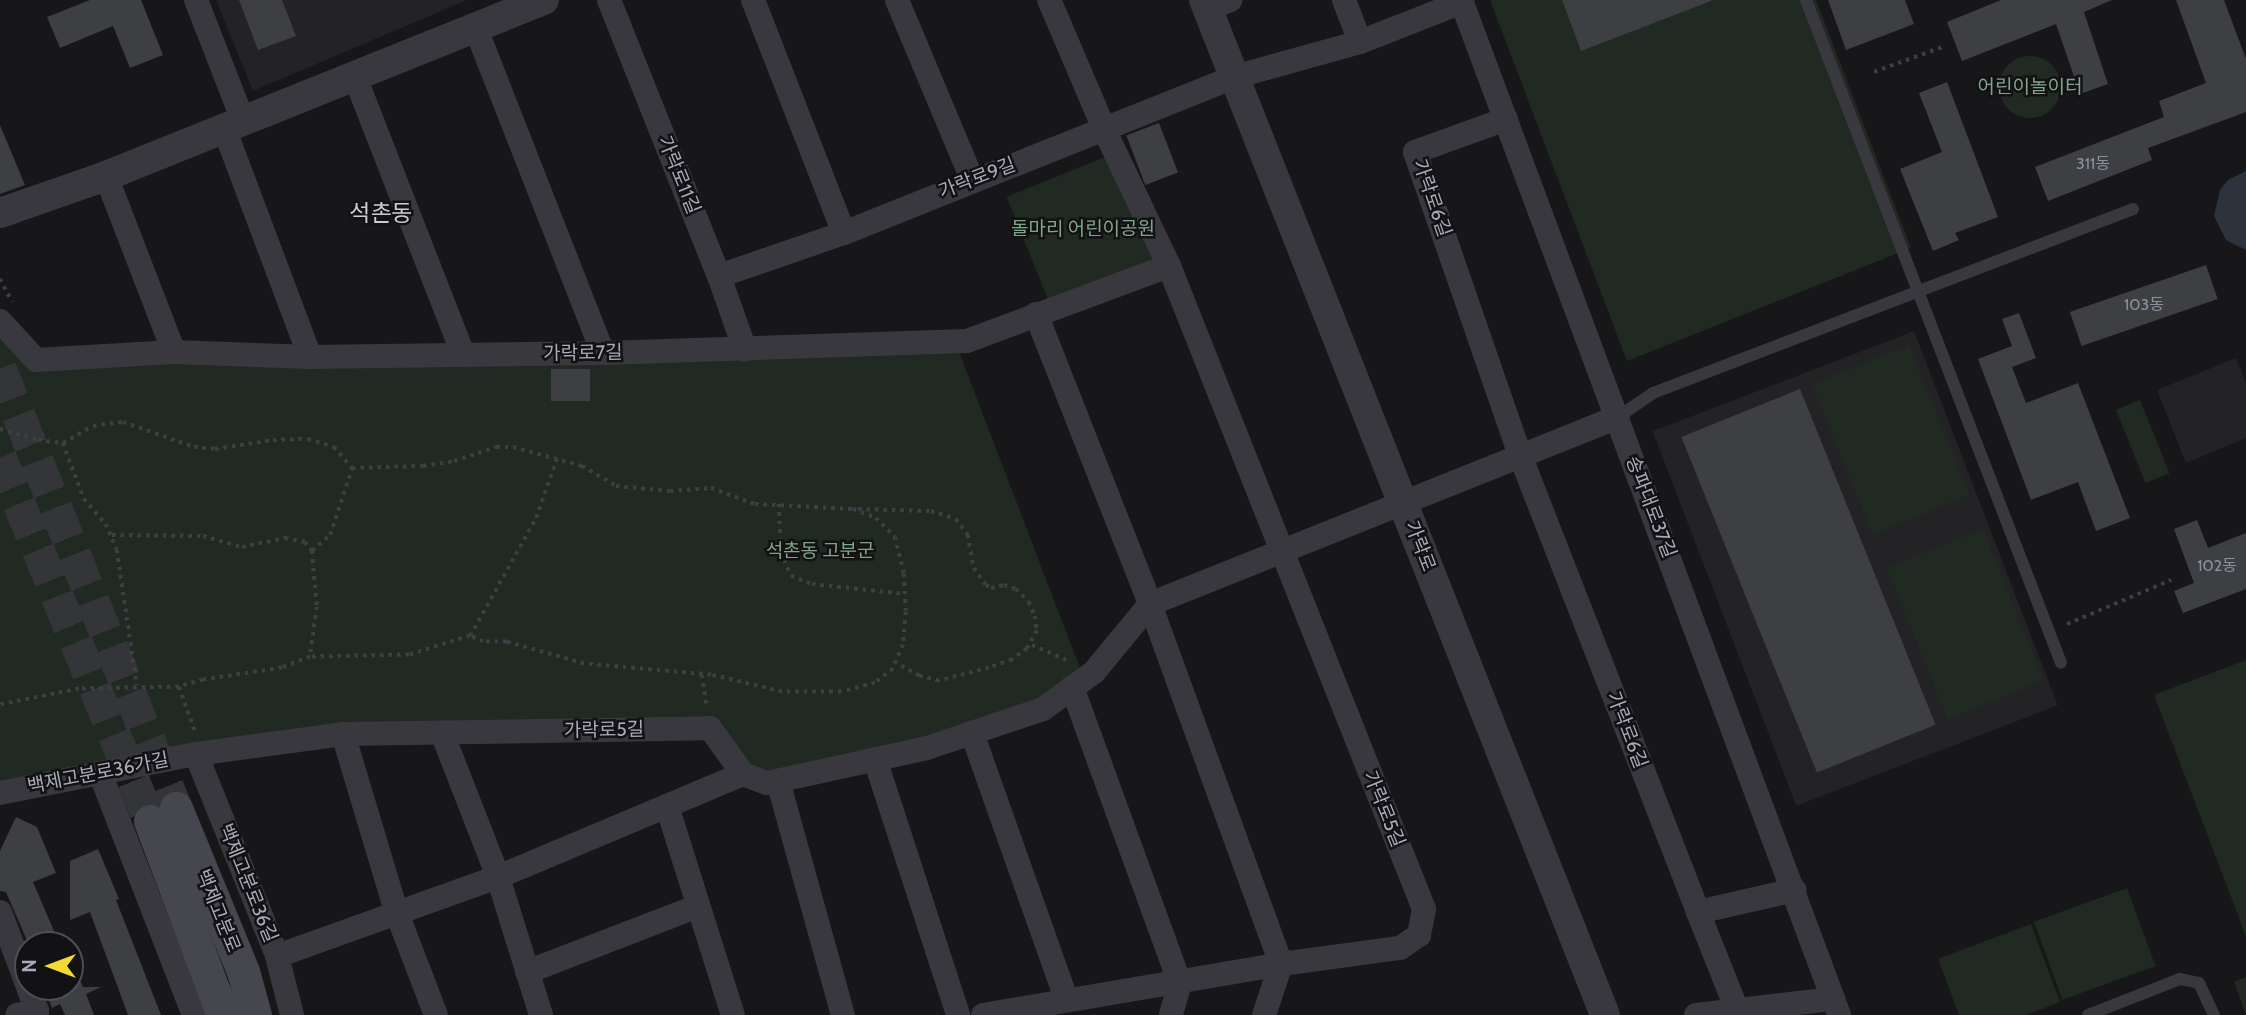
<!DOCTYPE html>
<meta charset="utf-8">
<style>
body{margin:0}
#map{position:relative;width:2246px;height:1015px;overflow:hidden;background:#171719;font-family:Cabin,"Noto Sans KR",sans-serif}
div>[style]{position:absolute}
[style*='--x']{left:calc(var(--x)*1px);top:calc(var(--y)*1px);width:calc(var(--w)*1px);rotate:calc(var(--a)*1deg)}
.built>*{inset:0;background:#232326;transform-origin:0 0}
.green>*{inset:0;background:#212923;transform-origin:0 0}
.round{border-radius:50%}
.water>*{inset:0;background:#2c333d}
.building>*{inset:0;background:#3e3f43;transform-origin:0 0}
.secondary-tunnel>*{height:33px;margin-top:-16.5px;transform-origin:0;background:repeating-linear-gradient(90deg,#343539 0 33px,transparent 0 50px)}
.path>*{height:3.5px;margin-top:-1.75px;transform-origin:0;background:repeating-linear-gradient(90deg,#3e3e45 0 3.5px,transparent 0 8.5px)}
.service>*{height:12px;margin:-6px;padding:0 6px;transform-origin:6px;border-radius:6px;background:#38383e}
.minor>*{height:24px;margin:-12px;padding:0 12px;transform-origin:12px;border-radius:12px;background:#38383e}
.tertiary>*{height:30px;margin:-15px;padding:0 15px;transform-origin:15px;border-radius:15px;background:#38383e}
.secondary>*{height:33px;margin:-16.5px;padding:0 16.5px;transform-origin:16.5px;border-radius:16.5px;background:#46464e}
span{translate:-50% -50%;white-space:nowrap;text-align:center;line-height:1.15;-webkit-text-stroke:5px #121214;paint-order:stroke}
.number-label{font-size:16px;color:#8e909c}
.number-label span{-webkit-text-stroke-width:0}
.park-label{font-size:19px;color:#7fa489}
.street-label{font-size:19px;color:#a9abb9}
.quarter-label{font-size:23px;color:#cacbd5}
.north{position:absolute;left:14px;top:931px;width:70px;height:70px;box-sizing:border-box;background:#121214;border:2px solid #4e4f56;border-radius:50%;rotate:270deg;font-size:19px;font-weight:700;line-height:28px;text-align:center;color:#a9abb9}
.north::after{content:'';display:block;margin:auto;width:24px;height:32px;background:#f4d833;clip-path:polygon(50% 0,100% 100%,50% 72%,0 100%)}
</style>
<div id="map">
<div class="built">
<div style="clip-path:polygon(216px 0,467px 0,253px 91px)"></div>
<div style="left:1914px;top:331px;width:401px;height:280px;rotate:69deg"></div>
<div style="clip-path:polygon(2236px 358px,2246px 383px,2246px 438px,2186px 463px,2157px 390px)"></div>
</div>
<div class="green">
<div style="clip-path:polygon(1490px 0,1816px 0,1911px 248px,1627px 361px)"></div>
<div class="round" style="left:1999px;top:56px;width:62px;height:62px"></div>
<div style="left:1115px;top:153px;width:120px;height:117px;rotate:68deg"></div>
<div style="clip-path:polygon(0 331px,30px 366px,956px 344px,1083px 676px,1041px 705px,775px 777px,743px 769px,712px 723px,443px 727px,0 787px)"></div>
<div style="left:1909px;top:345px;width:162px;height:105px;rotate:68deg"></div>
<div style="left:2140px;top:400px;width:79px;height:26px;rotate:68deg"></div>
<div style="left:1983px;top:529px;width:163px;height:104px;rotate:68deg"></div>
<div style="clip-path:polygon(2246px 660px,2246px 936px,2154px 695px)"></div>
<div style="left:2127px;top:888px;width:83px;height:99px;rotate:70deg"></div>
<div style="clip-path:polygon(2031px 924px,2060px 1002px,2026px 1015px,1959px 1015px,1938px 959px)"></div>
<div style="clip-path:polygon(2246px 977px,2246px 1015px,2234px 982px)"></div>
</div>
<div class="water">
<div style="clip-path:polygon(2246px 171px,2246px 250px,2226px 240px,2214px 216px,2220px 190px,2228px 180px)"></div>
</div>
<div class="building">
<div style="clip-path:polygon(90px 0,141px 0,163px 55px,130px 68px,113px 26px,60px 48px,47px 17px)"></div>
<div style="clip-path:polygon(239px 0,282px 0,296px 36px,258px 50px)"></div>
<div style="clip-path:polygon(1562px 0,1711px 0,1711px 1px,1581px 51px)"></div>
<div style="clip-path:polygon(1828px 0,1905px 0,1914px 24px,1846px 50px)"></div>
<div style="clip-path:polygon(2001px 0,2112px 0,2084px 12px,2108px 84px,2080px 94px,2056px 24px,1962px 61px,1947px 22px)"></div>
<div style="clip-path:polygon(2176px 0,2224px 0,2246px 59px,2246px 112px,2148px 148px,2152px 160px,2048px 201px,2035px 167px,2164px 117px,2159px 101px,2206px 83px)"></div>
<div style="clip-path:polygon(1947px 82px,1998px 217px,1955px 233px,1959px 240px,1933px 251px,1900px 169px,1942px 152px,1919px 93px)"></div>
<div style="left:1159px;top:123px;width:53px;height:35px;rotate:69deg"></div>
<div style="clip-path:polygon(0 125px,25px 185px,0 194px)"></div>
<div style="left:2206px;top:265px;width:36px;height:144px;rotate:71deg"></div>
<div style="clip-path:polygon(2019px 313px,2036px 358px,2012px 367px,2026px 403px,2078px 383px,2130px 518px,2096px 531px,2078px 482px,2031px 500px,1978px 359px,2012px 346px,2002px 319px)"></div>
<div style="left:590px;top:369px;width:32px;height:39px;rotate:90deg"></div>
<div style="left:1800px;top:389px;width:362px;height:128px;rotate:68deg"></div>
<div style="clip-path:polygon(2197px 520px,2208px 548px,2246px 533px,2246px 589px,2183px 613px,2174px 591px,2194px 583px,2174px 529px)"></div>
<div style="clip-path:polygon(16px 817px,37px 827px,56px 873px,33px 882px,60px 945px,29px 945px,6px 892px,0 891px,0 851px)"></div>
<div style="clip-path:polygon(98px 849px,119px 899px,116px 900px,161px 1015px,128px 1015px,90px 912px,70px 920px,70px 861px)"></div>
<div style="clip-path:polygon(70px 957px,83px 987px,101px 987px,86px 994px,94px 1015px,65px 1015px,60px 1004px,52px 1008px,44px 987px,70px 987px)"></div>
</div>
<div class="secondary-tunnel">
<div style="--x:0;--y:368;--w:474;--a:68.2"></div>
<div style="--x:0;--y:457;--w:394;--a:67.6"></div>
</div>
<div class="path">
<div style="--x:1874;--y:72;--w:76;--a:-20.1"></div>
<div style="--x:0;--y:279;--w:26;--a:62"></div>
<div style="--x:0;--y:429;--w:40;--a:16"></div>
<div style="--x:38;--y:440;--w:25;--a:7"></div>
<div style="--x:63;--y:443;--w:34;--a:-30"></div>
<div style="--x:93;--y:426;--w:30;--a:-8"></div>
<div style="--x:123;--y:422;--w:75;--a:19.4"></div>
<div style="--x:194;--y:447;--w:21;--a:5"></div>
<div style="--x:215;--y:449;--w:59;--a:-8.8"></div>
<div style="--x:273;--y:440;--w:35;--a:-2"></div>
<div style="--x:308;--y:439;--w:27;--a:17"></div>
<div style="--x:334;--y:447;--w:28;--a:49"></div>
<div style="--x:352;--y:468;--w:71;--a:-1.6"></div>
<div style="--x:423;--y:466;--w:31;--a:-9"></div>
<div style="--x:454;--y:461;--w:44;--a:-18.4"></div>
<div style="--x:496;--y:447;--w:17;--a:0"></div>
<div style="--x:513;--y:447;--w:72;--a:15.4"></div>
<div style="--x:582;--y:466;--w:39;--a:30"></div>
<div style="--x:616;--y:486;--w:54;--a:5.3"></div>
<div style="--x:670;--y:491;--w:41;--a:-4.2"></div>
<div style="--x:711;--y:488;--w:47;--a:20"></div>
<div style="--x:755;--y:504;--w:98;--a:2.9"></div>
<div style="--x:853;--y:509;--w:25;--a:21"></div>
<div style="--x:876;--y:518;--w:27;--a:45"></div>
<div style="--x:895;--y:537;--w:38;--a:76"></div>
<div style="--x:904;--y:574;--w:38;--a:87"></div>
<div style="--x:906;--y:612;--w:33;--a:95"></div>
<div style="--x:903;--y:645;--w:26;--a:113"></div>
<div style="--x:893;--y:669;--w:23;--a:142"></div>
<div style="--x:875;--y:683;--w:35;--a:165"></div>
<div style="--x:841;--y:692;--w:59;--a:180"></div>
<div style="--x:782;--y:692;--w:73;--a:-166.5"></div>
<div style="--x:711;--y:675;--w:127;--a:-175"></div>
<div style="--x:584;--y:664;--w:80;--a:-164.1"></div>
<div style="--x:507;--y:642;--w:24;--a:180"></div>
<div style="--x:483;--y:642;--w:14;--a:-155"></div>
<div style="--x:470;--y:636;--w:64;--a:162.7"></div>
<div style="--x:409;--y:655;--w:99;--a:178.8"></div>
<div style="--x:310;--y:657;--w:30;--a:159"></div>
<div style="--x:282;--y:668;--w:80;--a:171.4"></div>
<div style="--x:203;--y:680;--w:25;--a:164"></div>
<div style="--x:179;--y:687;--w:100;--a:178.9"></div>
<div style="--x:79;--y:689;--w:81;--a:168.6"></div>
<div style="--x:63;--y:443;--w:60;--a:69.4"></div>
<div style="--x:84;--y:499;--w:33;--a:49"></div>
<div style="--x:106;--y:524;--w:28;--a:67"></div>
<div style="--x:117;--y:550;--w:137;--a:81.6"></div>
<div style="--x:779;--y:504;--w:48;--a:87.6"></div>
<div style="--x:781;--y:552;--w:26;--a:67"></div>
<div style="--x:791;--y:576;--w:22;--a:21"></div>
<div style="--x:812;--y:584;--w:94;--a:6.1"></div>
<div style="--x:858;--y:509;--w:73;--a:1.6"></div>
<div style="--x:931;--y:511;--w:26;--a:18"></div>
<div style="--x:956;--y:519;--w:20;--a:53"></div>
<div style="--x:968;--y:535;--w:34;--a:80"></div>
<div style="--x:974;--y:568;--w:21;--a:55"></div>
<div style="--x:986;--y:585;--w:6;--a:31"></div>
<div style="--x:991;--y:588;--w:13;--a:-13"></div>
<div style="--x:1004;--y:585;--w:13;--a:18"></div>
<div style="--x:1016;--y:589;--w:18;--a:45"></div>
<div style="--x:1029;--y:602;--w:15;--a:67"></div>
<div style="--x:1035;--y:616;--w:15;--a:82"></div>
<div style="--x:1037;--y:631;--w:21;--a:119"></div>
<div style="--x:1027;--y:649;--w:19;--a:144"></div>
<div style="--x:1012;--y:660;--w:24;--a:161"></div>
<div style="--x:989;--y:668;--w:52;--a:165.4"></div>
<div style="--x:939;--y:681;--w:21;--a:-166"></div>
<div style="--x:919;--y:676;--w:25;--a:-151"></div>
<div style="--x:112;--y:535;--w:91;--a:0.6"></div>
<div style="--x:203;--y:536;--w:41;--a:15.8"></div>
<div style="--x:242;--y:547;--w:44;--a:-11.8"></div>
<div style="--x:285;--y:538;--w:20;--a:11"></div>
<div style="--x:305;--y:542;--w:11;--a:52"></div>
<div style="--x:312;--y:551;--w:56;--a:84.9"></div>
<div style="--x:317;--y:607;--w:50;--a:98"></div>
<div style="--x:312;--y:551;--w:24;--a:-42"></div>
<div style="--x:330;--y:535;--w:71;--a:-71.8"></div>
<div style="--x:2067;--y:624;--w:113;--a:-22.9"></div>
<div style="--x:470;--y:636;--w:135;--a:-60.8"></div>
<div style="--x:536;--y:518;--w:64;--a:-70.7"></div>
<div style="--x:1032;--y:645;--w:40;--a:23.4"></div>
<div style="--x:702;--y:675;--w:31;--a:81"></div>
<div style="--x:179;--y:687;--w:47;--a:70"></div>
</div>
<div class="service">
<div style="--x:1806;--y:0;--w:710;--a:68.96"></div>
<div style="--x:1618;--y:417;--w:42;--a:-34.4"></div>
<div style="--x:1653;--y:393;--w:514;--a:-20.97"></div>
<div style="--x:2088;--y:1015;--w:99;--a:-21.4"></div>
<div style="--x:2180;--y:979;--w:19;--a:12"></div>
<div style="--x:2199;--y:983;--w:35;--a:65"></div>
</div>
<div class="minor">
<div style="--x:196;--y:0;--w:127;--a:68.7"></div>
<div style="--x:609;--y:0;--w:297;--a:68.3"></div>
<div style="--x:719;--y:276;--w:78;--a:70.6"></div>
<div style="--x:753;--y:0;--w:250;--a:68.7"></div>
<div style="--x:897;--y:0;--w:194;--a:67.3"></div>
<div style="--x:1344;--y:0;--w:45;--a:69.1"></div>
<div style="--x:1461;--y:0;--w:1083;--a:69.57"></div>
<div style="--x:1207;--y:9;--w:25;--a:-21"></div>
<div style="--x:476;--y:29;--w:348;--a:68.6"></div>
<div style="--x:355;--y:77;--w:297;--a:68.7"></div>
<div style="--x:1506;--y:119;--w:97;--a:160.1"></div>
<div style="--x:1415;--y:152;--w:321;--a:70.9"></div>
<div style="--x:1520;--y:455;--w:490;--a:68.7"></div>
<div style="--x:1698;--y:912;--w:99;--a:-12.8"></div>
<div style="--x:224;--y:128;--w:245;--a:69.4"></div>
<div style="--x:106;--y:176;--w:189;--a:68.9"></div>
<div style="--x:719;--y:276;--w:132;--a:-19"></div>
<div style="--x:844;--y:233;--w:420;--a:-21.8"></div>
<div style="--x:1234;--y:77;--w:131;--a:-15.5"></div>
<div style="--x:1360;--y:42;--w:110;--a:-21.4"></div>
<div style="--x:1036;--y:314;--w:312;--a:68.5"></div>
<div style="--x:1150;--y:604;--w:383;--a:70"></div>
<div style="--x:1281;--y:964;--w:54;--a:108.4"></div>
<div style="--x:0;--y:321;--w:53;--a:47.3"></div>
<div style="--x:36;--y:360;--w:138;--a:-3.3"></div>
<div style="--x:174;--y:352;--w:136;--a:2.1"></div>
<div style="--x:310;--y:357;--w:293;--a:-0.8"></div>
<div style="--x:603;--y:353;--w:364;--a:-1.9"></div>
<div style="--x:967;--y:341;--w:215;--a:-20.4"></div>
<div style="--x:1072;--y:687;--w:315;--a:70"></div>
<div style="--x:1180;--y:983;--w:33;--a:106"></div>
<div style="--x:442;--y:733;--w:155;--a:68.7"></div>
<div style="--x:498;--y:877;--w:145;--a:72.7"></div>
<div style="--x:972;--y:733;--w:282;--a:70.5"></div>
<div style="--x:343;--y:734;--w:185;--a:73.3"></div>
<div style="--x:396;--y:911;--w:111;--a:69"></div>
<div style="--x:196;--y:754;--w:218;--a:68.1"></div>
<div style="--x:277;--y:956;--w:61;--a:75.7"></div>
<div style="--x:875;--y:759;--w:269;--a:72"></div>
<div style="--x:100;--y:773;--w:260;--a:68.8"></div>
<div style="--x:778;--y:781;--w:243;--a:74.5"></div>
<div style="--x:0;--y:793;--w:200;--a:-11.3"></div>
<div style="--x:196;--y:754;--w:148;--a:-7.7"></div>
<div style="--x:343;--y:734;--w:367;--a:-0.9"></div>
<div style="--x:710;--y:728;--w:57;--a:54.3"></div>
<div style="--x:667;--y:806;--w:219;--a:72.5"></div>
<div style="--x:0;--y:912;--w:106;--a:69.5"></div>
<div style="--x:37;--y:1011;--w:20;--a:169"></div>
<div style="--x:1698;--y:912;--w:111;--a:68.3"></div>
<div style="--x:277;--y:956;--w:235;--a:-19.7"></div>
<div style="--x:498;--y:877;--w:266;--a:-22.8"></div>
<div style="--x:743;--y:774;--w:26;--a:21"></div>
<div style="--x:767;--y:783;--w:164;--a:-12.3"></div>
<div style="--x:927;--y:748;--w:122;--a:-18.6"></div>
<div style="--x:1043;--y:709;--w:63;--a:-36"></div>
<div style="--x:1094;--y:672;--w:88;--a:-50.5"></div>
<div style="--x:1150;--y:604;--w:504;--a:-21.78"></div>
<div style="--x:527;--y:972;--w:183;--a:-21.1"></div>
<div style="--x:983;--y:1015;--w:302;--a:-9.7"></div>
<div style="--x:1281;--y:964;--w:120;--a:-7.7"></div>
<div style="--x:1400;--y:948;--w:23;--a:-34"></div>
<div style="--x:1419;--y:935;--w:26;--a:-79"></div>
<div style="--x:1424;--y:909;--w:692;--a:-111.63"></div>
<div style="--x:1169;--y:266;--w:149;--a:-115.4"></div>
<div style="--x:1105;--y:131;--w:142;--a:-113.1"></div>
<div style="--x:1696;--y:1015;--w:138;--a:-6.7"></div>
</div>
<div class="tertiary">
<div style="--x:1204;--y:0;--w:1091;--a:68.44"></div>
<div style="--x:0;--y:213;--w:112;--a:-19.2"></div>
<div style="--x:106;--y:176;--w:472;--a:-21.9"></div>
</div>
<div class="secondary">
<div style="--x:176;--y:808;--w:176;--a:67.7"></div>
<div style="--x:243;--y:971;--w:46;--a:74.7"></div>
<div style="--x:150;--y:821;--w:207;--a:69.4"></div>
</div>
<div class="number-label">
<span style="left:2093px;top:164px">311동</span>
<span style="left:2144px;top:305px">103동</span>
<span style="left:2217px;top:566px">102동</span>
</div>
<div class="park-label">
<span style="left:2030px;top:87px">어린이놀이터</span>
<span style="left:1083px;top:229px">돌마리 어린이공원</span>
<span style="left:820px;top:551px">석촌동 고분군</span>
</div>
<div class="street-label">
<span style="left:679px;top:175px;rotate:68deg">가락로11길</span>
<span style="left:977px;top:178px;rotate:-21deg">가락로9길</span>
<span style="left:1432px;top:198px;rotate:71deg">가락로6길</span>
<span style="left:583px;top:353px;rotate:-1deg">가락로7길</span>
<span style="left:1651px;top:507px;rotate:69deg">송파대로37길</span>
<span style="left:1420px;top:546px;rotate:69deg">가락로</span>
<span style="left:604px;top:730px;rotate:-1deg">가락로5길</span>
<span style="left:1627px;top:730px;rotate:69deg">가락로6길</span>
<span style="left:98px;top:773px;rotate:-11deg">백제고분로36가길</span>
<span style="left:1384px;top:809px;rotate:68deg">가락로5길</span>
<span style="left:248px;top:883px;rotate:68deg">백제고분로36길</span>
<span style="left:218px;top:911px;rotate:68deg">백제고분로</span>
</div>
<div class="quarter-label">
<span style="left:381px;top:213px">석촌동</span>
</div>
<div class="north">N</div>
</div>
